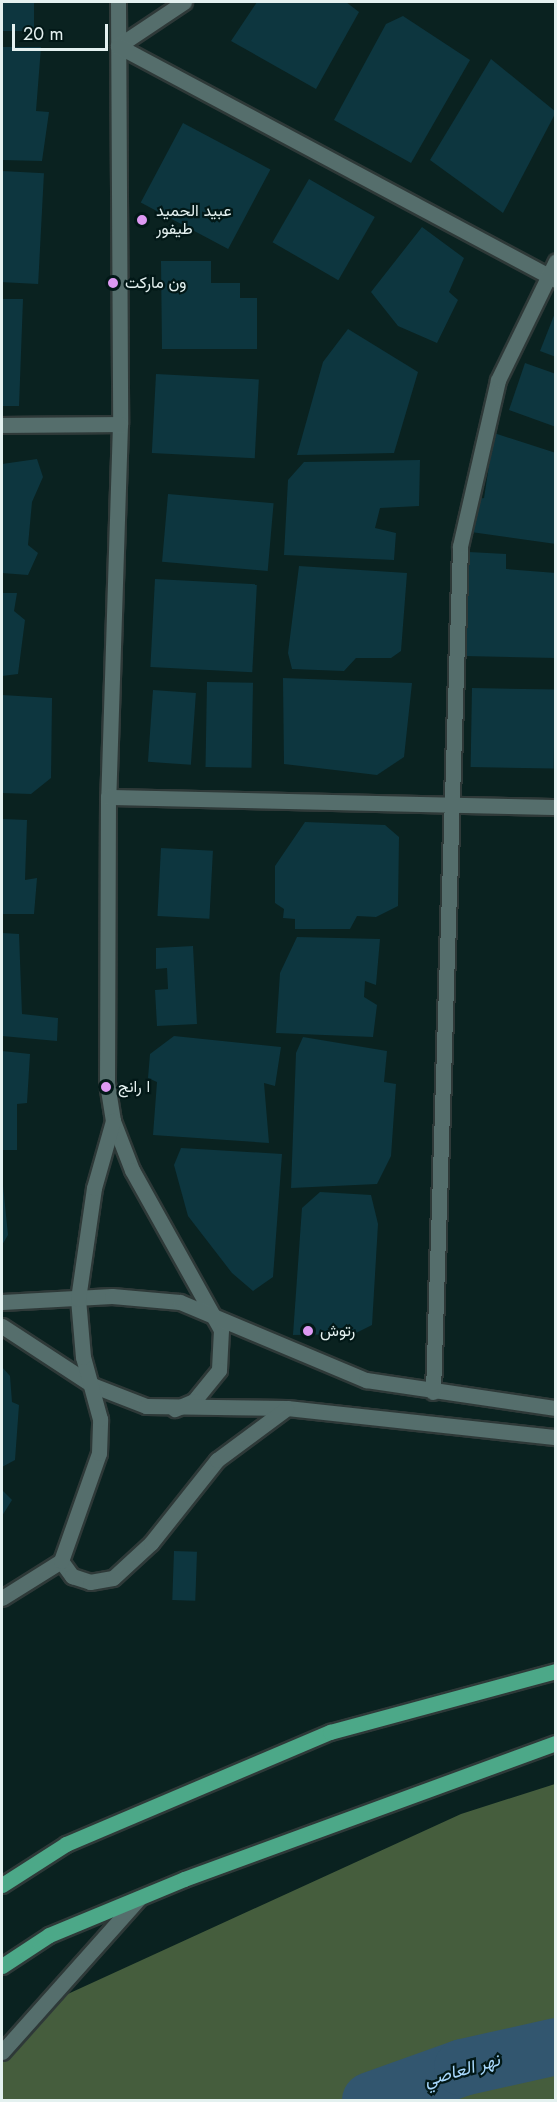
<!DOCTYPE html>
<meta charset="utf-8">
<style>
body{margin:0}
#map{position:relative;width:557px;height:2102px;overflow:hidden;background:#0a2220;font-family:Jost,Vazirmatn,sans-serif}
div>[style]{position:absolute}
[style*='--x']{left:calc(var(--x)*1px);top:calc(var(--y)*1px);width:calc(var(--w)*1px);rotate:calc(var(--a)*1deg)}
.forest>*{inset:0;background:#455d3d}
.river>*{height:57px;margin:-28.5px;padding:0 28.5px;transform-origin:28.5px;border-radius:28.5px;background:#32566f}
.building>*{inset:0;background:#0d363f;transform-origin:0 0}
.roads{filter:drop-shadow(2px 0 #2e3938) drop-shadow(-2px 0 #2e3938) drop-shadow(0 2px #2e3938) drop-shadow(0 -2px #2e3938)}
.minor>*{height:15px;margin:-7.5px;padding:0 7.5px;transform-origin:7.5px;border-radius:7.5px;background:#556e6c}
.major>*{height:15px;margin:-7.5px;padding:0 7.5px;transform-origin:7.5px;border-radius:7.5px;background:#4ca888}
.dots>*{width:16px;height:16px;translate:-50% -50%;box-sizing:border-box;border:3px solid #021817;border-radius:50%}
span{translate:-50% -50%;white-space:nowrap;text-align:center;line-height:1.15;-webkit-text-stroke:4.5px #021817;paint-order:stroke}
.poi-label{font-size:16px;color:#e4f1f0}
.left{translate:0 -50%;text-align:left}
.water-label{font-size:18px;color:#a8d8fc;font-style:italic}
.frame{position:absolute;inset:0;border:3px solid #e4f1f0;pointer-events:none}
.scale{position:absolute;left:12px;top:24px;width:96px;height:27px;box-sizing:border-box;border:3px solid #e4f1f0;border-top:0;padding-left:8px;font-size:18px;line-height:21px;white-space:nowrap;color:#e4f1f0;-webkit-text-stroke:4px #021817;paint-order:stroke}
</style>
<div id="map">
<div class="forest">
<div style="clip-path:polygon(555px 1784px,556px 2034px,547px 2049px,555px 2058px,555px 2100px,2px 2100px,2px 2062px,35px 2009px,461px 1814px)"></div>
</div>
<div class="river">
<div style="--x:370;--y:2100;--w:98;--a:-19.7"></div>
<div style="--x:462;--y:2067;--w:96;--a:-12.6"></div>
</div>
<div class="building">
<div style="left:2px;top:2px;width:32px;height:29px"></div>
<div style="clip-path:polygon(257px 2px,346px 2px,359px 12px,316px 89px,231px 41px)"></div>
<div style="clip-path:polygon(403px 16px,470px 60px,411px 163px,334px 120px,386px 24px)"></div>
<div style="clip-path:polygon(2px 47px,41px 47px,36px 111px,49px 112px,42px 161px,2px 160px)"></div>
<div style="clip-path:polygon(491px 59px,556px 112px,503px 213px,430px 160px)"></div>
<div style="left:183px;top:123px;width:99px;height:90px;rotate:28deg"></div>
<div style="left:2px;top:171px;width:42px;height:111px;rotate:3deg"></div>
<div style="left:309px;top:179px;width:76px;height:73px;rotate:30deg"></div>
<div style="clip-path:polygon(422px 227px,464px 258px,449px 292px,458px 300px,437px 343px,398px 326px,371px 292px)"></div>
<div style="clip-path:polygon(161px 261px,211px 261px,211px 283px,240px 283px,240px 298px,257px 298px,257px 349px,162px 349px)"></div>
<div style="clip-path:polygon(2px 299px,23px 299px,19px 406px,2px 406px)"></div>
<div style="clip-path:polygon(555px 313px,556px 313px,556px 357px,540px 351px)"></div>
<div style="clip-path:polygon(348px 329px,418px 372px,394px 453px,297px 455px,323px 362px)"></div>
<div style="clip-path:polygon(525px 363px,556px 374px,556px 427px,509px 410px)"></div>
<div style="left:156px;top:374px;width:103px;height:79px;rotate:3deg"></div>
<div style="clip-path:polygon(494px 433px,556px 453px,556px 544px,471px 532px,478px 499px,484px 498px)"></div>
<div style="clip-path:polygon(37px 459px,43px 477px,32px 502px,28px 545px,38px 553px,28px 575px,2px 573px,2px 464px)"></div>
<div style="clip-path:polygon(420px 460px,419px 506px,380px 508px,375px 528px,396px 533px,394px 560px,284px 555px,288px 480px,304px 462px)"></div>
<div style="left:168px;top:494px;width:106px;height:68px;rotate:5deg"></div>
<div style="clip-path:polygon(469px 552px,506px 554px,506px 569px,556px 573px,556px 658px,464px 656px)"></div>
<div style="clip-path:polygon(299px 566px,407px 573px,401px 651px,391px 658px,356px 658px,344px 671px,292px 669px,288px 653px)"></div>
<div style="left:155px;top:579px;width:102px;height:88px;rotate:3deg"></div>
<div style="clip-path:polygon(2px 593px,17px 593px,14px 611px,25px 620px,18px 674px,2px 676px)"></div>
<div style="clip-path:polygon(283px 678px,412px 683px,404px 757px,377px 775px,284px 764px)"></div>
<div style="left:207px;top:682px;width:46px;height:85px;rotate:1deg"></div>
<div style="left:472px;top:688px;width:83px;height:79px;rotate:1deg"></div>
<div style="left:153px;top:690px;width:43px;height:72px;rotate:4deg"></div>
<div style="clip-path:polygon(2px 695px,52px 698px,51px 778px,31px 794px,2px 793px)"></div>
<div style="clip-path:polygon(2px 819px,27px 820px,25px 880px,37px 878px,34px 914px,2px 914px)"></div>
<div style="clip-path:polygon(305px 822px,385px 825px,399px 837px,398px 906px,376px 917px,357px 916px,350px 929px,295px 929px,295px 919px,283px 918px,284px 909px,275px 903px,275px 866px)"></div>
<div style="left:161px;top:848px;width:52px;height:68px;rotate:3deg"></div>
<div style="clip-path:polygon(2px 933px,19px 934px,22px 1014px,58px 1018px,57px 1041px,2px 1036px)"></div>
<div style="clip-path:polygon(297px 937px,380px 939px,376px 985px,365px 981px,364px 997px,377px 1005px,373px 1037px,276px 1033px,280px 973px)"></div>
<div style="clip-path:polygon(193px 946px,197px 1024px,157px 1026px,155px 990px,168px 989px,167px 968px,156px 969px,156px 948px)"></div>
<div style="clip-path:polygon(174px 1036px,281px 1047px,275px 1086px,264px 1083px,269px 1143px,153px 1135px,157px 1082px,148px 1078px,150px 1054px)"></div>
<div style="clip-path:polygon(303px 1037px,387px 1051px,384px 1082px,396px 1084px,391px 1156px,377px 1184px,291px 1188px,296px 1053px)"></div>
<div style="clip-path:polygon(2px 1051px,30px 1054px,27px 1103px,17px 1104px,17px 1150px,2px 1150px)"></div>
<div style="clip-path:polygon(181px 1148px,282px 1154px,273px 1277px,253px 1291px,232px 1273px,188px 1216px,174px 1165px)"></div>
<div style="clip-path:polygon(2px 1176px,8px 1235px,2px 1245px)"></div>
<div style="clip-path:polygon(320px 1192px,371px 1195px,378px 1224px,372px 1325px,354px 1334px,293px 1335px,302px 1208px)"></div>
<div style="clip-path:polygon(2px 1367px,10px 1376px,12px 1402px,19px 1405px,15px 1460px,2px 1467px)"></div>
<div style="clip-path:polygon(2px 1490px,12px 1500px,2px 1516px)"></div>
<div style="left:174px;top:1551px;width:23px;height:49px;rotate:2deg"></div>
</div>
<div class="roads">
<div class="minor">
<div style="--x:118;--y:2;--w:422;--a:89.7"></div>
<div style="--x:120;--y:424;--w:373;--a:91.8"></div>
<div style="--x:108;--y:797;--w:286;--a:90.2"></div>
<div style="--x:107;--y:1083;--w:38;--a:81"></div>
<div style="--x:113;--y:1121;--w:53;--a:68.8"></div>
<div style="--x:132;--y:1170;--w:183;--a:60.9"></div>
<div style="--x:221;--y:1330;--w:40;--a:92.9"></div>
<div style="--x:219;--y:1370;--w:40;--a:129"></div>
<div style="--x:194;--y:1401;--w:21;--a:157"></div>
<div style="--x:184;--y:2;--w:79;--a:146.3"></div>
<div style="--x:118;--y:46;--w:497;--a:28.1"></div>
<div style="--x:2;--y:425;--w:118;--a:-0.5"></div>
<div style="--x:108;--y:797;--w:448;--a:1.3"></div>
<div style="--x:2;--y:1302;--w:110;--a:-3.1"></div>
<div style="--x:112;--y:1296;--w:68;--a:5"></div>
<div style="--x:180;--y:1302;--w:202;--a:22.8"></div>
<div style="--x:366;--y:1380;--w:192;--a:8.4"></div>
<div style="--x:2;--y:1326;--w:108;--a:33.2"></div>
<div style="--x:92;--y:1385;--w:58;--a:21.3"></div>
<div style="--x:146;--y:1406;--w:141;--a:0.8"></div>
<div style="--x:287;--y:1408;--w:271;--a:6.2"></div>
<div style="--x:433;--y:1392;--w:846;--a:-88.17"></div>
<div style="--x:460;--y:546;--w:170;--a:-77.1"></div>
<div style="--x:498;--y:380;--w:132;--a:-64"></div>
<div style="--x:61;--y:1561;--w:19;--a:54"></div>
<div style="--x:72;--y:1576;--w:19;--a:18"></div>
<div style="--x:90;--y:1582;--w:23;--a:-10"></div>
<div style="--x:113;--y:1578;--w:52;--a:-42.6"></div>
<div style="--x:151;--y:1543;--w:106;--a:-51.5"></div>
<div style="--x:217;--y:1460;--w:86;--a:-36.5"></div>
<div style="--x:2;--y:1598;--w:70;--a:-32.1"></div>
<div style="--x:61;--y:1561;--w:114;--a:-70.6"></div>
<div style="--x:99;--y:1453;--w:34;--a:-88"></div>
<div style="--x:100;--y:1419;--w:64;--a:-105.3"></div>
<div style="--x:83;--y:1357;--w:58;--a:-94.9"></div>
<div style="--x:78;--y:1299;--w:112;--a:-81.8"></div>
<div style="--x:94;--y:1188;--w:70;--a:-74.2"></div>
<div style="--x:2;--y:2052;--w:206;--a:-48.3"></div>
</div>
<div class="major">
<div style="--x:2;--y:1885;--w:76;--a:-32.6"></div>
<div style="--x:66;--y:1844;--w:287;--a:-23"></div>
<div style="--x:330;--y:1732;--w:234;--a:-15.1"></div>
<div style="--x:2;--y:1966;--w:56;--a:-33.4"></div>
<div style="--x:49;--y:1935;--w:146;--a:-22.5"></div>
<div style="--x:184;--y:1879;--w:396;--a:-20.1"></div>
</div>
</div>
<div class="dots">
<div style="left:142px;top:220px;background:#dd99f3"></div>
<div style="left:113px;top:283px;background:#dd99f3"></div>
<div style="left:106px;top:1087px;background:#dd99f3"></div>
<div style="left:308px;top:1331px;background:#dd99f3"></div>
</div>
<div class="poi-label">
<span class="left" style="left:156px;top:220px">عبيد الحميد<br>طيفور</span>
<span class="left" style="left:125px;top:283px">ون ماركت</span>
<span class="left" style="left:118px;top:1087px">ا رانج</span>
<span class="left" style="left:320px;top:1331px">رتوش</span>
</div>
<div class="water-label">
<span style="left:462px;top:2070px;rotate:-16deg">نهر العاصي</span>
</div>
<div class="frame"></div>
<div class="scale">20 m</div>
</div>
